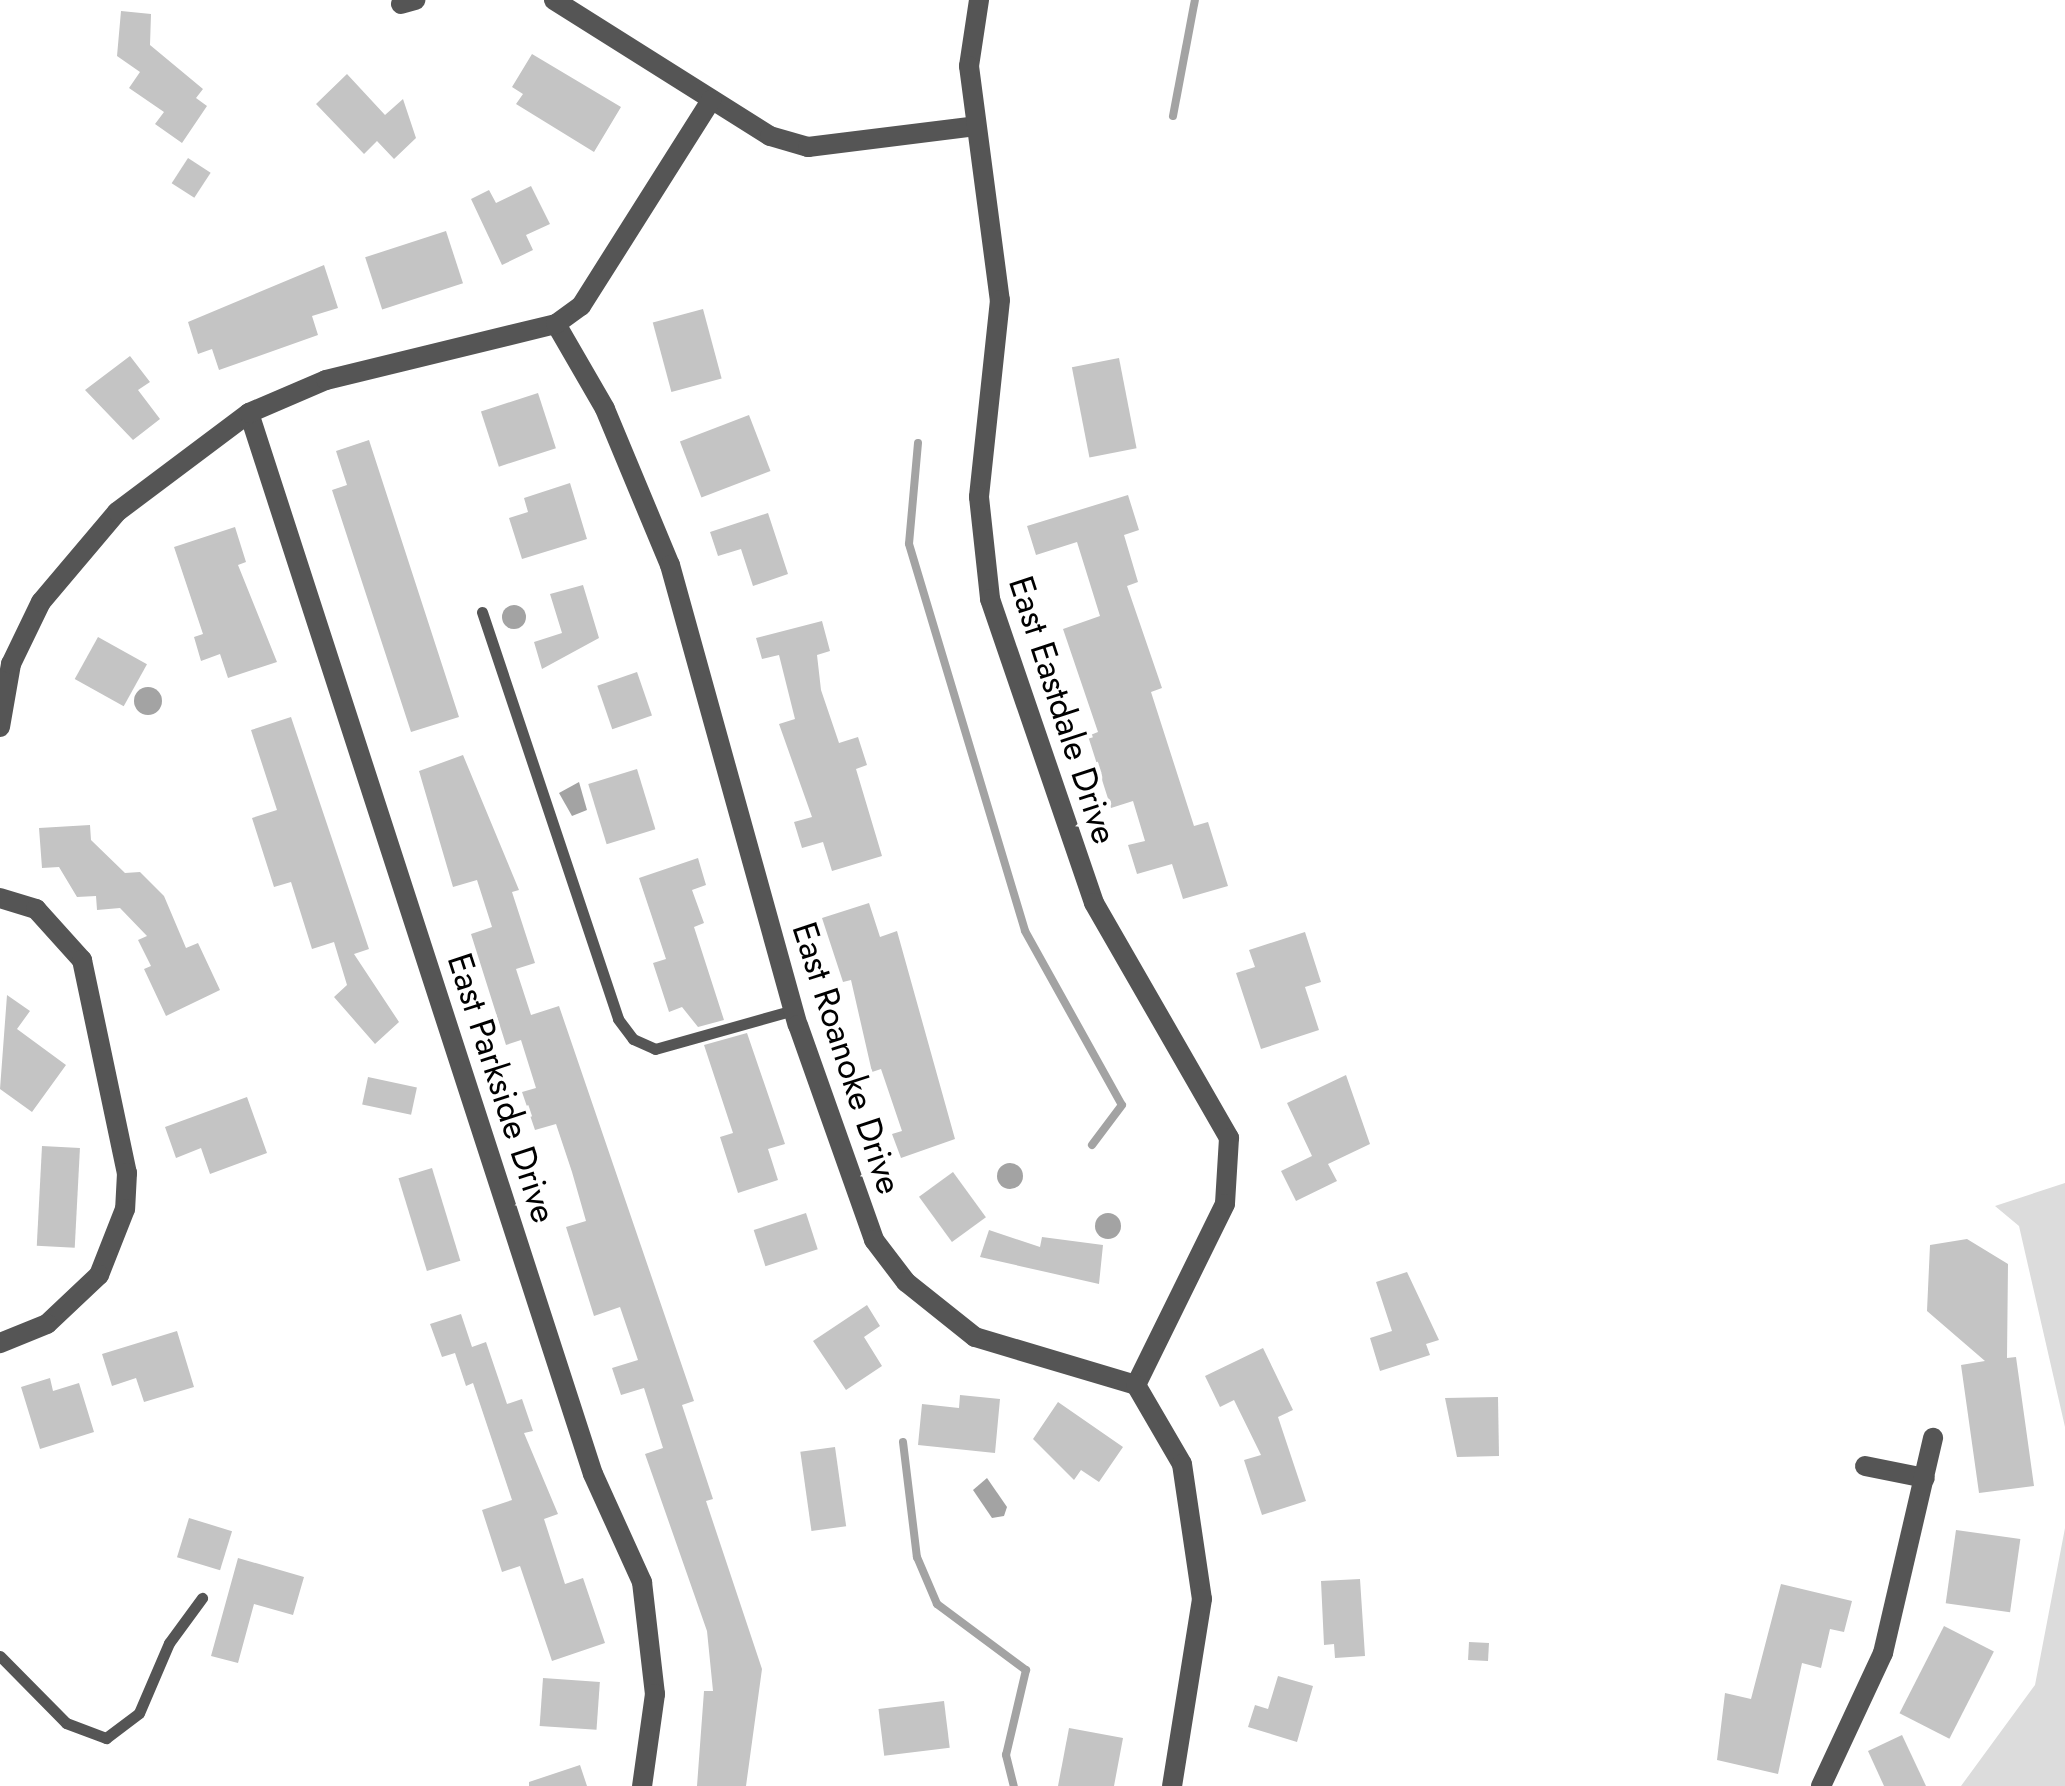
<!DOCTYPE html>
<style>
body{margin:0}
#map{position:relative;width:2065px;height:1786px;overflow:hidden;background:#fff;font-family:Jost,sans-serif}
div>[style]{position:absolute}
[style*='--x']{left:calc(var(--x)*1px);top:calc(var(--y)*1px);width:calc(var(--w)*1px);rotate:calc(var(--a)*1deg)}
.green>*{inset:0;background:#dcdcdc}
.water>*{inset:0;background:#a3a3a3}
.round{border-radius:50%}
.stream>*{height:8px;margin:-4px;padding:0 4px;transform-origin:4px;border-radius:4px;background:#a3a3a3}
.building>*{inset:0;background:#c4c4c4;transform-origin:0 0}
.lane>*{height:11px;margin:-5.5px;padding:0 5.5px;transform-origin:5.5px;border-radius:5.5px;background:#555}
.street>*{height:20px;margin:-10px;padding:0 10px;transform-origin:10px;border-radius:10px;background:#555}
span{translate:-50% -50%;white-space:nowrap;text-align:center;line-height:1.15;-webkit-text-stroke:9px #fff;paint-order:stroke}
.street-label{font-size:35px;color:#000}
</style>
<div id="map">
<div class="green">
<div style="clip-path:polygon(2065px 1183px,2065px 1427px,2019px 1226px,1995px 1206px)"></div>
<div style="clip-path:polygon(2065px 1528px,2065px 1786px,1961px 1786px,2035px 1685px)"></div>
</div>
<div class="water">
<div class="round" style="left:502px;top:605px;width:24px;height:24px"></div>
<div class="round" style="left:134px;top:687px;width:28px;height:28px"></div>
<div style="clip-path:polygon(579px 782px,587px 810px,572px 816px,559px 793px)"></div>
<div class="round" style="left:997px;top:1163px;width:26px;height:26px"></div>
<div class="round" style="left:1095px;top:1213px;width:26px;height:26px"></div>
<div style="clip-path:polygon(987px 1478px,1007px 1507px,1004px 1516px,992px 1518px,973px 1490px)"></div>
</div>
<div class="stream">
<div style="--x:1173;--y:116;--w:118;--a:-79.3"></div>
<div style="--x:918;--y:443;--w:101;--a:95.1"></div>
<div style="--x:909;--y:544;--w:404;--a:73.3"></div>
<div style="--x:1025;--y:931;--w:199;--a:60.9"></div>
<div style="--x:1122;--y:1105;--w:50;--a:126.9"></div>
<div style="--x:903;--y:1442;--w:116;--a:83.1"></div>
<div style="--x:917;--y:1557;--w:51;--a:66.9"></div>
<div style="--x:937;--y:1604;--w:111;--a:36.6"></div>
<div style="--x:1026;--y:1670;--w:87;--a:103.2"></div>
<div style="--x:1006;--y:1755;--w:32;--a:76"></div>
</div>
<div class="building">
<div style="clip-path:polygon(121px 11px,151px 14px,150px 45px,203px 89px,196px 98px,207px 106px,182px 143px,155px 124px,164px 112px,129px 88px,140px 72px,117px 56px)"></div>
<div style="clip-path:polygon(532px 54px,621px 107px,594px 152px,516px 104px,523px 94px,512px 87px)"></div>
<div style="clip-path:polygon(347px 74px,385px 115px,403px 99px,416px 138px,394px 159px,377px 141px,364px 154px,316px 104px)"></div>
<div style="left:188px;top:158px;width:27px;height:30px;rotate:33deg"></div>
<div style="clip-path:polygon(531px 186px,550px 224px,526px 235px,533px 250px,502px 265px,471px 199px,489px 190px,496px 203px)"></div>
<div style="left:446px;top:231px;width:55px;height:85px;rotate:72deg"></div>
<div style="clip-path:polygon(324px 265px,338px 308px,312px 316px,318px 335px,219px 370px,212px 349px,198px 354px,188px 322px)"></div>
<div style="left:703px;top:309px;width:72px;height:52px;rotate:75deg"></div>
<div style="clip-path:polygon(130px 356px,150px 382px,138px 390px,160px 419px,133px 440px,85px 390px)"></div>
<div style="left:1119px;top:358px;width:92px;height:48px;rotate:79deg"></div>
<div style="left:538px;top:393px;width:58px;height:60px;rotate:72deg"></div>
<div style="left:749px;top:415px;width:60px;height:74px;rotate:69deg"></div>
<div style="clip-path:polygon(369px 440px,459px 717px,411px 732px,332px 490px,347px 485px,336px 451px)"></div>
<div style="clip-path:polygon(570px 483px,587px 539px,522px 559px,509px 518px,528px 512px,524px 498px)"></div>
<div style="clip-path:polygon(1128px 495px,1139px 530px,1124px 535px,1138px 582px,1127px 586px,1162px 688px,1151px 692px,1194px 826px,1208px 822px,1228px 886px,1183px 899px,1172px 864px,1137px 874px,1128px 845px,1145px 841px,1133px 801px,1111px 808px,1088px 736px,1098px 732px,1063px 629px,1100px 616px,1077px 542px,1036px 555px,1027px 526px)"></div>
<div style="clip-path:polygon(768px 513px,788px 574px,753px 586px,741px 549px,718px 556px,710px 532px)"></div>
<div style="clip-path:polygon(235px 527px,246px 562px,238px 565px,277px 662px,228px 678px,220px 654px,201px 661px,194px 637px,203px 634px,174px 547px)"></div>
<div style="clip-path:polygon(583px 585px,599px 638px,542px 669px,534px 642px,562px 633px,550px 594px)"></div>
<div style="clip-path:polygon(822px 621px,830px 651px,817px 655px,821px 690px,839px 743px,858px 737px,867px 765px,856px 769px,882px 856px,832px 871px,823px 842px,802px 848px,794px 822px,812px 817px,779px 724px,795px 719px,779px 655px,762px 659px,756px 638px)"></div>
<div style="left:98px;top:637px;width:56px;height:48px;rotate:29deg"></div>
<div style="left:637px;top:672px;width:46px;height:42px;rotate:71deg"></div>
<div style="clip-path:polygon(291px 717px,369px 949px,354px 954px,399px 1022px,375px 1044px,334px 997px,347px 985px,334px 942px,312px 949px,291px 882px,274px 887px,252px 818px,277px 810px,251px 730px)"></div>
<div style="clip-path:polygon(463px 755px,519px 890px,512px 892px,535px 963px,516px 969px,531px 1015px,559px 1006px,694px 1401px,682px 1405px,713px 1499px,706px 1501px,762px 1669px,746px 1786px,697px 1786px,704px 1691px,713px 1691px,707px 1631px,645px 1454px,663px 1448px,644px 1388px,621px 1395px,612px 1368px,638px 1360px,620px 1307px,594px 1316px,566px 1227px,586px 1221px,572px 1172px,556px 1124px,535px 1130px,522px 1092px,536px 1088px,521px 1040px,506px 1045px,471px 934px,492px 927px,477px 880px,453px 887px,419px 771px)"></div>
<div style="left:637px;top:769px;width:63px;height:51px;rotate:73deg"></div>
<div style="clip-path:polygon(90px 825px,91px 840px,125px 873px,140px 872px,164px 896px,186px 948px,198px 943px,220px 990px,166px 1016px,144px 969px,151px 966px,138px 940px,147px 936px,120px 908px,97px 910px,96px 896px,77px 897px,59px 867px,42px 868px,39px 828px)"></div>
<div style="clip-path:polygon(698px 858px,706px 885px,692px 890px,704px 923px,694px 927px,724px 1020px,698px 1027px,682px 1007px,669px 1012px,653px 963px,666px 959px,639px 878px)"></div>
<div style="clip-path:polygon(869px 903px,880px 937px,897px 931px,955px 1139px,901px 1158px,892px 1134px,902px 1131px,881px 1069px,872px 1072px,851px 980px,843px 982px,822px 918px)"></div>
<div style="clip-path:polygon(1305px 932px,1321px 982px,1305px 987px,1319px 1030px,1261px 1049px,1236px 973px,1255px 967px,1249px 950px)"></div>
<div style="clip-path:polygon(7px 995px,30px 1011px,17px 1029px,66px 1065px,32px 1112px,0 1089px)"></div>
<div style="clip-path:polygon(747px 1033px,785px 1144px,768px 1149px,778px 1180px,738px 1193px,720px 1137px,733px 1133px,704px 1045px)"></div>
<div style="clip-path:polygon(1346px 1075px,1370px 1144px,1328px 1164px,1337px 1181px,1296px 1201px,1281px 1171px,1312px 1156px,1287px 1103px)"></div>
<div style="left:368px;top:1077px;width:50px;height:28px;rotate:12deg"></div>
<div style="clip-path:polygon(247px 1097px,267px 1153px,210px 1174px,201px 1148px,176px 1158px,165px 1127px)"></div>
<div style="left:42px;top:1146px;width:38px;height:100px;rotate:3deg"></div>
<div style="left:432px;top:1168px;width:97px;height:35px;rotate:73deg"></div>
<div style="left:953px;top:1172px;width:56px;height:42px;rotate:54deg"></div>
<div style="left:806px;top:1213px;width:38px;height:55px;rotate:72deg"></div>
<div style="clip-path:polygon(989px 1230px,1040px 1247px,1042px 1237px,1103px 1245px,1099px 1284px,980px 1257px)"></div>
<div style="clip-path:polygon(1967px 1239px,2008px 1264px,2007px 1358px,2016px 1357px,2034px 1486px,1979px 1493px,1961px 1365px,1985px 1361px,1927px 1311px,1930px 1245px)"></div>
<div style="clip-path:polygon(1407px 1272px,1439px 1340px,1426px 1344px,1430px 1355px,1380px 1371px,1370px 1338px,1392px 1331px,1376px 1282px)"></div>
<div style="clip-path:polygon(867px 1305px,880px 1326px,864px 1337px,882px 1366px,846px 1390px,813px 1341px)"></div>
<div style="clip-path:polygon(461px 1314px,472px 1347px,486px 1342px,507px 1404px,522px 1399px,533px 1431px,524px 1433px,558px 1514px,544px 1519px,565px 1584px,583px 1578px,605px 1643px,552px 1661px,520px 1566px,502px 1572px,482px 1510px,512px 1500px,473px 1383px,466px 1386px,455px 1353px,442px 1357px,430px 1324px)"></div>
<div style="clip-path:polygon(177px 1331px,194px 1387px,144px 1402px,136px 1378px,112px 1386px,102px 1354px)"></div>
<div style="clip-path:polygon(1263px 1348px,1293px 1410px,1278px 1417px,1306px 1501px,1262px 1515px,1244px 1460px,1261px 1455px,1234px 1400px,1220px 1407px,1205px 1376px)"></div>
<div style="clip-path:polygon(50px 1378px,53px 1391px,79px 1383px,94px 1432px,40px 1449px,21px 1387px)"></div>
<div style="clip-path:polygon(960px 1395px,1000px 1399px,995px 1453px,918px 1445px,922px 1404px,959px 1408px)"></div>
<div style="clip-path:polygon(1498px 1397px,1499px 1456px,1457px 1457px,1445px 1398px)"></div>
<div style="clip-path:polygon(1058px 1402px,1123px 1447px,1099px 1482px,1081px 1470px,1074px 1480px,1033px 1439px)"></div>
<div style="left:835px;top:1447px;width:80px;height:35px;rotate:82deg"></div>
<div style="left:189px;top:1518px;width:45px;height:41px;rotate:17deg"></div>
<div style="left:1956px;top:1530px;width:65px;height:74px;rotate:8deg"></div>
<div style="clip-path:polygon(238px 1558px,304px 1577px,293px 1615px,254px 1604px,238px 1663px,211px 1656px)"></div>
<div style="clip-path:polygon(1360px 1579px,1365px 1656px,1335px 1658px,1334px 1644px,1324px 1645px,1321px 1581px)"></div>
<div style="clip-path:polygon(1781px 1584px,1852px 1601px,1844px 1632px,1830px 1629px,1821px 1668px,1802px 1663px,1778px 1774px,1717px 1760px,1725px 1693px,1751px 1699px)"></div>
<div style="left:1944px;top:1626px;width:56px;height:98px;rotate:27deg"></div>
<div style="left:1469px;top:1642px;width:20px;height:18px;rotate:3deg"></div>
<div style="clip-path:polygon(1278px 1676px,1313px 1686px,1297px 1742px,1248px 1727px,1255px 1705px,1268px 1709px)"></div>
<div style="left:543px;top:1678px;width:57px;height:48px;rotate:4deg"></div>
<div style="left:944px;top:1701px;width:47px;height:66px;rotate:83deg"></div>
<div style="clip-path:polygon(1069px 1728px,1123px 1738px,1114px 1786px,1058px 1786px)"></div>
<div style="clip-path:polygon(1902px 1735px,1926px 1786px,1884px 1786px,1868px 1751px)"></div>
<div style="clip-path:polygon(580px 1765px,587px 1786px,529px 1786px,529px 1782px)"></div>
</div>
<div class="lane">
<div style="--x:482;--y:612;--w:429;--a:71.5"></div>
<div style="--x:618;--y:1019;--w:25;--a:53"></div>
<div style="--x:633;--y:1039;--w:24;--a:24"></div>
<div style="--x:655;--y:1049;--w:144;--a:-15.7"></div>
<div style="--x:0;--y:1656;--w:94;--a:45.4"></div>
<div style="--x:66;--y:1723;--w:43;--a:20.6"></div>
<div style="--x:106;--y:1738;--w:41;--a:-37.1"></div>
<div style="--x:139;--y:1713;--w:76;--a:-66.8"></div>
<div style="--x:169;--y:1643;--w:56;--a:-53.7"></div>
</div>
<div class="street">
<div style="--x:554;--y:0;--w:255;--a:32.2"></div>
<div style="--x:770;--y:136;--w:40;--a:16"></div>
<div style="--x:808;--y:147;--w:169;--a:-7.1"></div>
<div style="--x:979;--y:0;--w:67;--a:98.6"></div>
<div style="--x:969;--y:66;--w:236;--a:82.5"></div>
<div style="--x:1000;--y:300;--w:198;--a:96.1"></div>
<div style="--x:979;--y:497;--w:103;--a:83.8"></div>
<div style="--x:990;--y:599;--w:321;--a:71.1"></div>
<div style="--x:1094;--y:903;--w:271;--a:60.1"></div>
<div style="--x:1229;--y:1138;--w:66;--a:93.5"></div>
<div style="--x:1225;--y:1204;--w:202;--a:116.2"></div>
<div style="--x:401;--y:4;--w:15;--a:-16"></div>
<div style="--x:556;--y:324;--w:98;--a:60"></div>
<div style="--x:605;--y:409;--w:169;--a:67.4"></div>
<div style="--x:670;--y:565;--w:477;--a:74.5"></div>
<div style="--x:798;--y:1025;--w:228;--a:70.5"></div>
<div style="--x:874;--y:1240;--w:53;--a:52.7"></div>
<div style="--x:906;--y:1282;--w:88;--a:38.6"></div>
<div style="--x:975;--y:1337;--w:168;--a:16.6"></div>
<div style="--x:1136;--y:1385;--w:91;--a:59.8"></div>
<div style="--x:1182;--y:1464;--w:136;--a:81.6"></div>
<div style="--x:1202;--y:1599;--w:189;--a:99.1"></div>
<div style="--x:249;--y:413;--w:1115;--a:72.04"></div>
<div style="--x:593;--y:1474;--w:119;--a:65.6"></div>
<div style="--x:642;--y:1582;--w:113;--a:83.4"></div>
<div style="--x:655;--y:1694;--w:93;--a:98"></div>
<div style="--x:0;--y:727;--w:64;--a:-80.1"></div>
<div style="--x:11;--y:664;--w:69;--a:-64.2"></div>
<div style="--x:41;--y:602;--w:118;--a:-49.8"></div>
<div style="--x:117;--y:512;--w:165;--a:-36.9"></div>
<div style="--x:249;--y:413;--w:84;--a:-23.2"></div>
<div style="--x:326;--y:380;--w:237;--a:-13.7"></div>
<div style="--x:556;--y:324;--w:31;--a:-36"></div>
<div style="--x:581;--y:306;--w:244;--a:-57.7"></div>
<div style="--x:0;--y:898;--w:38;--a:17"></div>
<div style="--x:36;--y:909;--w:69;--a:48"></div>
<div style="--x:82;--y:960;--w:218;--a:78.1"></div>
<div style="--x:127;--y:1173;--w:36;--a:93"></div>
<div style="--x:125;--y:1209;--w:71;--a:111.5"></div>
<div style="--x:99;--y:1275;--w:71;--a:136.7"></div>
<div style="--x:47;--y:1324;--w:51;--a:158"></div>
<div style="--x:1865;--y:1466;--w:61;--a:11.3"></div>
<div style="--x:1821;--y:1786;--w:147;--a:-65"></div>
<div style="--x:1883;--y:1653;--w:221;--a:-76.9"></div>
</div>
<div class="street-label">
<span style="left:1063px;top:710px;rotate:72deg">East Eastdale Drive</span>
<span style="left:847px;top:1058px;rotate:72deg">East Roanoke Drive</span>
<span style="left:502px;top:1088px;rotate:72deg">East Parkside Drive</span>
</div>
</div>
